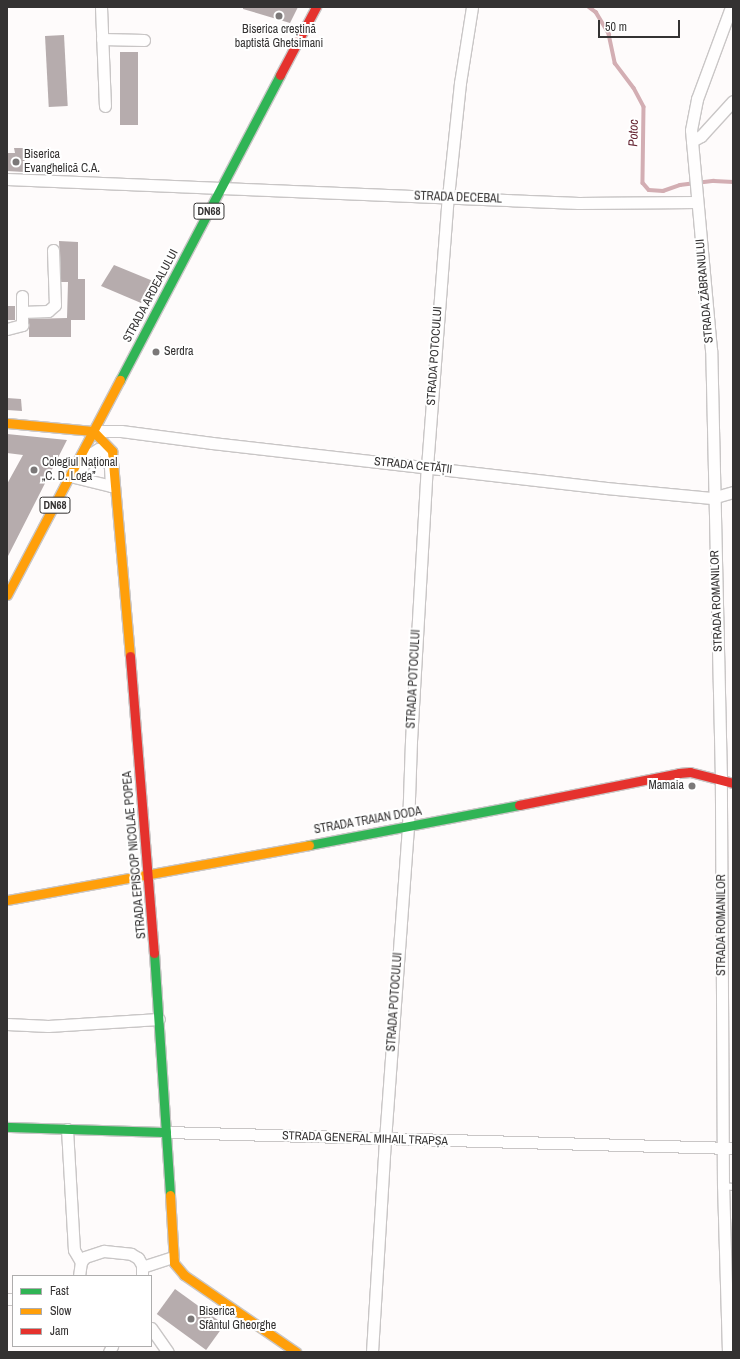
<!DOCTYPE html>
<meta charset="utf-8">
<style>
body{margin:0}
#map{position:relative;width:740px;height:1359px;overflow:hidden;background:#fefbfb;font-family:"Archivo Narrow",sans-serif}
div>[style]{position:absolute}
[style*='--x']{left:calc(var(--x)*1px);top:calc(var(--y)*1px);width:calc(var(--w)*1px);rotate:calc(var(--a)*1deg)}
.stream>*{height:3.5px;margin:-1.75px;padding:0 1.75px;transform-origin:1.75px;border-radius:1.75px;background:#d3aeb3}
.building>*{inset:0;background:#b6acad;transform-origin:0 0}
.roads{filter:drop-shadow(1px 0 #c9c6c6) drop-shadow(-1px 0 #c9c6c6) drop-shadow(0 1px #c9c6c6) drop-shadow(0 -1px #c9c6c6)}
.lane>*{height:5.5px;margin:-2.75px;padding:0 2.75px;transform-origin:2.75px;border-radius:2.75px;background:#fffefe}
.street>*{height:11px;margin:-5.5px;padding:0 5.5px;transform-origin:5.5px;border-radius:5.5px;background:#fffefe}
.fast>*{height:9px;margin:-4.5px;padding:0 4.5px;transform-origin:4.5px;border-radius:4.5px;background:#30b455}
.slow>*{height:9px;margin:-4.5px;padding:0 4.5px;transform-origin:4.5px;border-radius:4.5px;background:#ff9f0a}
.jam>*{height:9px;margin:-4.5px;padding:0 4.5px;transform-origin:4.5px;border-radius:4.5px;background:#e5322d}
.dots>*{width:11px;height:11px;translate:-50% -50%;box-sizing:border-box;border:2px solid #fff;border-radius:50%}
span{translate:-50% -50%;white-space:nowrap;text-align:center;line-height:1.15;-webkit-text-stroke:4px #fff;paint-order:stroke}
.shield-label span{padding:1px 3px;background:#fff;border:1px solid;border-radius:3px;-webkit-text-stroke-width:0}
.shield-label{font-size:11px;color:#343232;font-weight:700}
.poi-label{font-size:12px;color:#343232}
.left{translate:0 -50%;text-align:left}
.right{translate:-100% -50%;text-align:right}
.street-label{font-size:12px;color:#343232}
.water-label{font-size:13px;color:#652432;font-style:italic}
.frame{position:absolute;inset:0;border:8px solid #343232;pointer-events:none}
.legend{position:absolute;left:12px;top:1275px;width:140px;height:72px;box-sizing:border-box;background:#fff;border:1px solid #aeadad;margin:0;padding:5px 7px;list-style:none;font-size:12px;color:#343232}
.legend li{display:flex;align-items:center;gap:8px;height:20px}
.legend b{width:20px;border:1px solid #aeadad}
.scale{position:absolute;left:598px;top:20px;width:82px;height:18px;box-sizing:border-box;border:2px solid #343232;border-top:0;padding-left:5px;font-size:12px;line-height:14px;white-space:nowrap;color:#343232;-webkit-text-stroke:3px #fff;paint-order:stroke}
</style>
<div id="map">
<div class="stream">
<div style="--x:589;--y:7;--w:9;--a:36"></div>
<div style="--x:596;--y:12;--w:26;--a:59"></div>
<div style="--x:609;--y:34;--w:30;--a:78"></div>
<div style="--x:615;--y:63;--w:31;--a:53"></div>
<div style="--x:634;--y:88;--w:21;--a:62"></div>
<div style="--x:644;--y:107;--w:76;--a:90.8"></div>
<div style="--x:643;--y:183;--w:9;--a:49"></div>
<div style="--x:649;--y:190;--w:14;--a:4"></div>
<div style="--x:663;--y:191;--w:18;--a:-19"></div>
<div style="--x:680;--y:185;--w:34;--a:-7"></div>
<div style="--x:714;--y:181;--w:19;--a:3"></div>
</div>
<div class="building">
<div style="clip-path:polygon(243px 7px,298px 7px,290px 23px,243px 9px)"></div>
<div style="left:64px;top:35px;width:71px;height:19px;rotate:87deg"></div>
<div style="left:120px;top:52px;width:18px;height:73px"></div>
<div style="clip-path:polygon(14px 148px,25px 148px,24px 172px,7px 171px,7px 153px,15px 153px)"></div>
<div style="clip-path:polygon(59px 241px,78px 242px,78px 279px,85px 279px,85px 320px,71px 320px,71px 337px,29px 337px,29px 319px,67px 318px,68px 282px,61px 282px)"></div>
<div style="clip-path:polygon(114px 265px,153px 281px,141px 303px,101px 286px)"></div>
<div style="left:7px;top:306px;width:8px;height:14px"></div>
<div style="clip-path:polygon(7px 398px,21px 399px,22px 411px,7px 410px)"></div>
<div style="clip-path:polygon(7px 434px,67px 440px,7px 558px,7px 484px,23px 455px,7px 453px)"></div>
<div style="left:175px;top:1289px;width:61px;height:31px;rotate:36deg"></div>
</div>
<div class="roads">
<div class="lane">
<div style="--x:723;--y:1186;--w:10;--a:6"></div>
</div>
<div class="street">
<div style="--x:101;--y:7;--w:99;--a:87.7"></div>
<div style="--x:102;--y:39;--w:42;--a:1.4"></div>
<div style="--x:692;--y:141;--w:11;--a:-95"></div>
<div style="--x:691;--y:130;--w:32;--a:-79"></div>
<div style="--x:697;--y:99;--w:98;--a:-69.7"></div>
<div style="--x:7;--y:179;--w:572;--a:2.41"></div>
<div style="--x:578;--y:203;--w:119;--a:-0.5"></div>
<div style="--x:22;--y:312;--w:26;--a:-2"></div>
<div style="--x:48;--y:311;--w:9;--a:-41"></div>
<div style="--x:55;--y:305;--w:55;--a:-92.1"></div>
<div style="--x:7;--y:329;--w:16;--a:-15"></div>
<div style="--x:22;--y:325;--w:29;--a:-90"></div>
<div style="--x:93;--y:431;--w:28;--a:0"></div>
<div style="--x:121;--y:431;--w:92;--a:7.5"></div>
<div style="--x:212;--y:443;--w:397;--a:6.5"></div>
<div style="--x:606;--y:488;--w:106;--a:5.4"></div>
<div style="--x:712;--y:498;--w:22;--a:-16"></div>
<div style="--x:70;--y:476;--w:42;--a:13.7"></div>
<div style="--x:111;--y:486;--w:19;--a:-93"></div>
<div style="--x:110;--y:467;--w:17;--a:-111"></div>
<div style="--x:104;--y:451;--w:6;--a:-162"></div>
<div style="--x:98;--y:449;--w:7;--a:146"></div>
<div style="--x:92;--y:453;--w:17;--a:126"></div>
<div style="--x:7;--y:1024;--w:41;--a:2.8"></div>
<div style="--x:48;--y:1026;--w:111;--a:-3.6"></div>
<div style="--x:67;--y:1129;--w:121;--a:86.7"></div>
<div style="--x:74;--y:1250;--w:14;--a:60"></div>
<div style="--x:166;--y:1132;--w:567;--a:1.62"></div>
<div style="--x:142;--y:1267;--w:32;--a:-18"></div>
<div style="--x:79;--y:1276;--w:14;--a:-82"></div>
<div style="--x:81;--y:1262;--w:6;--a:-51"></div>
<div style="--x:85;--y:1257;--w:20;--a:-18"></div>
<div style="--x:104;--y:1251;--w:27;--a:6"></div>
<div style="--x:131;--y:1254;--w:8;--a:30"></div>
<div style="--x:138;--y:1258;--w:8;--a:60"></div>
<div style="--x:142;--y:1265;--w:11;--a:90"></div>
<div style="--x:7;--y:1299;--w:6;--a:0"></div>
<div style="--x:151;--y:1328;--w:29;--a:55"></div>
<div style="--x:109;--y:1352;--w:7;--a:-63"></div>
<div style="--x:372;--y:1352;--w:212;--a:-86.5"></div>
<div style="--x:385;--y:1140;--w:314;--a:-85.8"></div>
<div style="--x:408;--y:827;--w:86;--a:-88"></div>
<div style="--x:411;--y:741;--w:274;--a:-86.7"></div>
<div style="--x:427;--y:467;--w:271;--a:-85.6"></div>
<div style="--x:448;--y:197;--w:115;--a:-84"></div>
<div style="--x:460;--y:83;--w:77;--a:-81"></div>
<div style="--x:728;--y:1352;--w:166;--a:-91.7"></div>
<div style="--x:723;--y:1186;--w:406;--a:-90.3"></div>
<div style="--x:721;--y:780;--w:430;--a:-91.3"></div>
<div style="--x:711;--y:350;--w:210;--a:-95.2"></div>
<div style="--x:692;--y:141;--w:10;--a:-29"></div>
<div style="--x:701;--y:136;--w:47;--a:-47.6"></div>
</div>
<div class="fast">
<div style="--x:120;--y:380;--w:344;--a:-62.3"></div>
<div style="--x:309;--y:845;--w:214;--a:-10.8"></div>
<div style="--x:154;--y:953;--w:243;--a:86.2"></div>
<div style="--x:7;--y:1127;--w:159;--a:1.8"></div>
</div>
<div class="slow">
<div style="--x:7;--y:423;--w:86;--a:5.3"></div>
<div style="--x:93;--y:431;--w:28;--a:46"></div>
<div style="--x:112;--y:451;--w:206;--a:85"></div>
<div style="--x:7;--y:595;--w:243;--a:-62.3"></div>
<div style="--x:7;--y:900;--w:307;--a:-10.3"></div>
<div style="--x:170;--y:1195;--w:68;--a:86.6"></div>
<div style="--x:174;--y:1263;--w:16;--a:50"></div>
<div style="--x:184;--y:1275;--w:136;--a:34.5"></div>
</div>
<div class="jam">
<div style="--x:280;--y:75;--w:77;--a:-62.1"></div>
<div style="--x:130;--y:656;--w:298;--a:85.4"></div>
<div style="--x:519;--y:805;--w:163;--a:-11.3"></div>
<div style="--x:679;--y:773;--w:11;--a:-5"></div>
<div style="--x:690;--y:772;--w:44;--a:14.3"></div>
</div>
</div>
<div class="dots">
<div style="left:279px;top:16px;background:#7b7878"></div>
<div style="left:16px;top:162px;background:#7b7878"></div>
<div style="left:156px;top:352px;background:#7b7878"></div>
<div style="left:34px;top:470px;background:#7b7878"></div>
<div style="left:692px;top:786px;background:#7b7878"></div>
<div style="left:191px;top:1319px;background:#7b7878"></div>
</div>
<div class="shield-label">
<span style="left:209px;top:211px">DN68</span>
<span style="left:55px;top:505px">DN68</span>
</div>
<div class="poi-label">
<span style="left:279px;top:37px">Biserica creștină<br>baptistă Ghetsimani</span>
<span class="left" style="left:24px;top:162px">Biserica<br>Evanghelică C.A.</span>
<span class="left" style="left:164px;top:352px">Serdra</span>
<span class="left" style="left:42px;top:470px">Colegiul Național<br>„C. D. Loga”</span>
<span class="right" style="left:684px;top:786px">Mamaia</span>
<span class="left" style="left:199px;top:1319px">Biserica<br>Sfântul Gheorghe</span>
</div>
<div class="street-label">
<span style="left:458px;top:198px;rotate:2deg">STRADA DECEBAL</span>
<span style="left:705px;top:291px;rotate:-95deg">STRADA ZĂBRANULUI</span>
<span style="left:151px;top:296px;rotate:-62deg">STRADA ARDEALULUI</span>
<span style="left:435px;top:356px;rotate:-86deg">STRADA POTOCULUI</span>
<span style="left:413px;top:466px;rotate:6deg">STRADA CETĂȚII</span>
<span style="left:717px;top:601px;rotate:-92deg">STRADA ROMANILOR</span>
<span style="left:414px;top:679px;rotate:-87deg">STRADA POTOCULUI</span>
<span style="left:368px;top:821px;rotate:-10deg">STRADA TRAIAN DODA</span>
<span style="left:135px;top:855px;rotate:-95deg">STRADA EPISCOP NICOLAE POPEA</span>
<span style="left:722px;top:925px;rotate:-90deg">STRADA ROMANILOR</span>
<span style="left:395px;top:1002px;rotate:-86deg">STRADA POTOCULUI</span>
<span style="left:365px;top:1139px;rotate:2deg">STRADA GENERAL MIHAIL TRAPȘA</span>
</div>
<div class="water-label">
<span style="left:634px;top:133px;rotate:-89deg">Potoc</span>
</div>
<div class="frame"></div>
<ul class="legend">
<li><b style="height:5px;background:#30b455"></b>Fast</li>
<li><b style="height:5px;background:#ff9f0a"></b>Slow</li>
<li><b style="height:5px;background:#e5322d"></b>Jam</li>
</ul>
<div class="scale">50 m</div>
</div>
